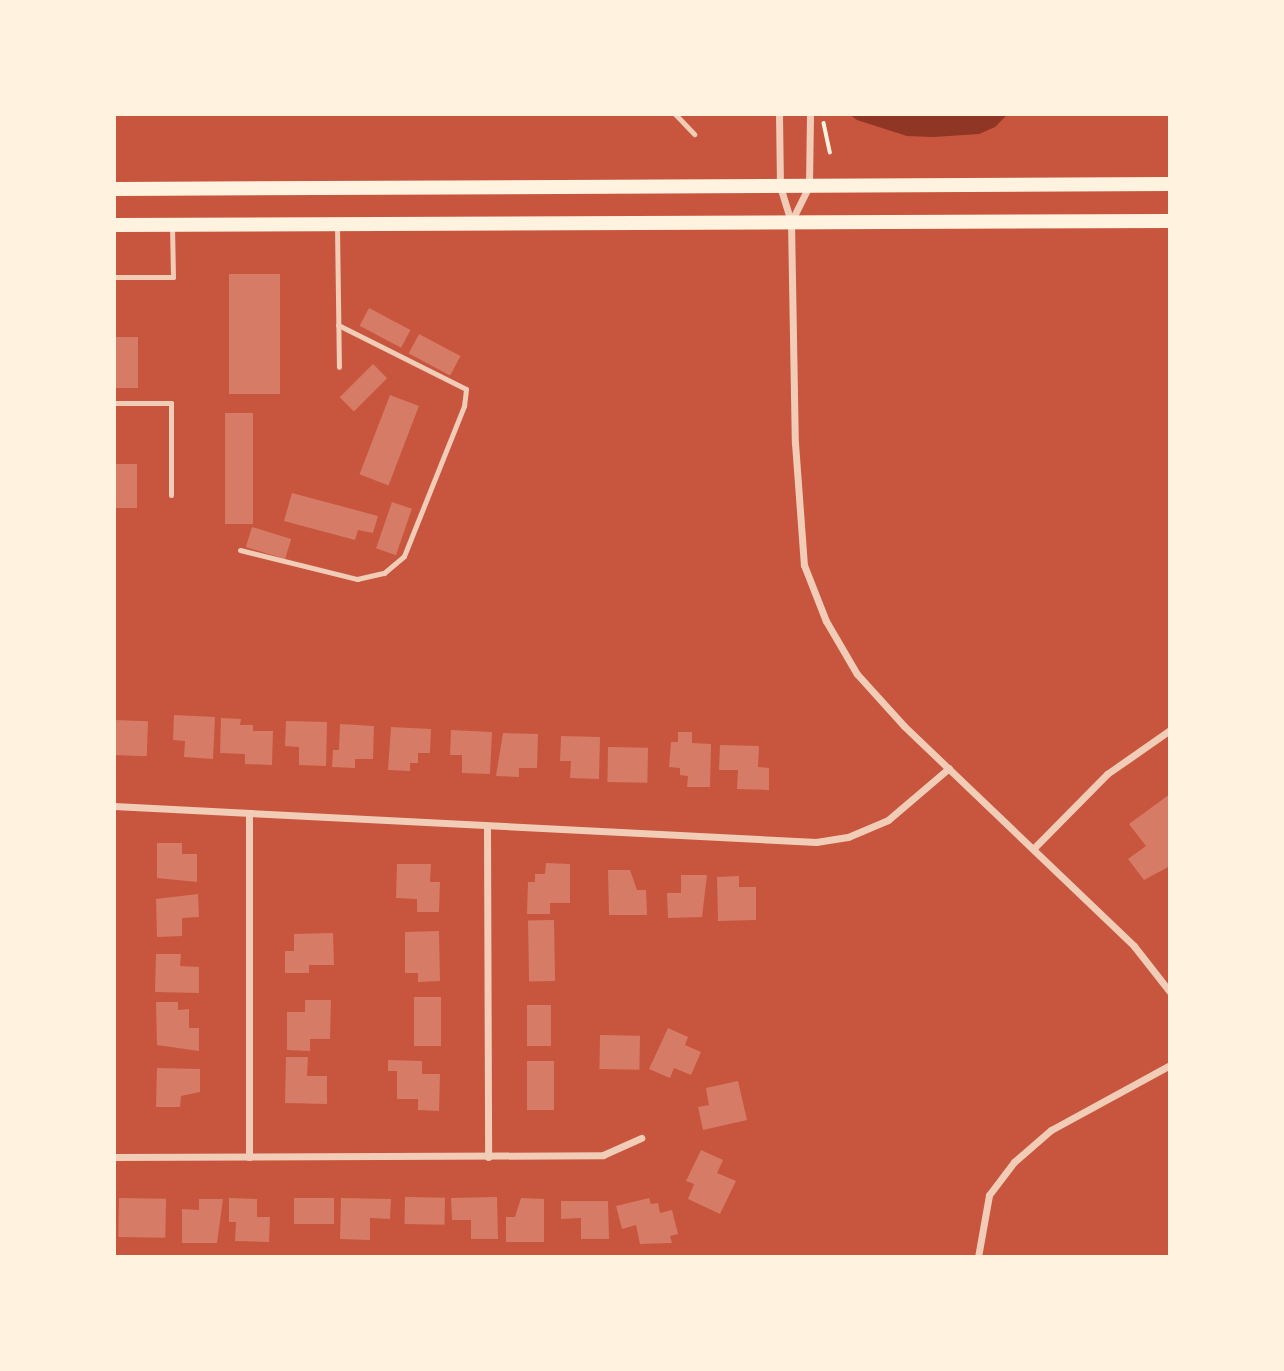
<!DOCTYPE html>
<style>
body{margin:0}
#map{position:relative;width:1284px;height:1371px;overflow:hidden;background:#c8553d;font-family:"Work Sans",sans-serif}
div>[style]{position:absolute}
[style*='--x']{left:calc(var(--x)*1px);top:calc(var(--y)*1px);width:calc(var(--w)*1px);rotate:calc(var(--a)*1deg)}
.water>*{inset:0;background:#8f3625}
.building>*{inset:0;background:#d67c66;transform-origin:0 0}
.path>*{height:3.5px;margin:-1.75px;padding:0 1.75px;transform-origin:1.75px;border-radius:1.75px;background:#fff3e0}
.service>*{height:5px;margin:-2.5px;padding:0 2.5px;transform-origin:2.5px;border-radius:2.5px;background:#f1ccb7}
.minor>*{height:7px;margin:-3.5px;padding:0 3.5px;transform-origin:3.5px;border-radius:3.5px;background:#f1ccb7}
.secondary>*{height:14px;margin:-7px;padding:0 7px;transform-origin:7px;border-radius:7px;background:#fff3e0}
span{translate:-50% -50%;white-space:nowrap;text-align:center;line-height:1.15;-webkit-text-stroke:5px #fff3e0;paint-order:stroke}
.frame{position:absolute;inset:0;border:116px solid #fff3e0;pointer-events:none}
</style>
<div id="map">
<div class="water">
<div style="clip-path:polygon(849px 114px,1008px 114px,995px 127px,979px 134px,933px 137px,907px 136px,857px 120px)"></div>
</div>
<div class="building">
<div style="left:229px;top:274px;width:51px;height:120px"></div>
<div style="left:369px;top:308px;width:47px;height:20px;rotate:28deg"></div>
<div style="left:419px;top:334px;width:47px;height:22px;rotate:28deg"></div>
<div style="left:114px;top:337px;width:24px;height:51px"></div>
<div style="left:373px;top:364px;width:20px;height:47px;rotate:45deg"></div>
<div style="left:390px;top:395px;width:31px;height:85px;rotate:21deg"></div>
<div style="left:225px;top:413px;width:28px;height:111px"></div>
<div style="left:114px;top:464px;width:23px;height:44px"></div>
<div style="clip-path:polygon(292px 493px,378px 516px,373px 533px,358px 530px,355px 540px,284px 521px)"></div>
<div style="left:392px;top:502px;width:21px;height:49px;rotate:19deg"></div>
<div style="left:252px;top:527px;width:41px;height:21px;rotate:17deg"></div>
<div style="clip-path:polygon(174px 715px,215px 717px,213px 759px,184px 757px,185px 741px,173px 740px)"></div>
<div style="clip-path:polygon(221px 718px,241px 719px,240px 725px,253px 725px,253px 731px,273px 731px,272px 765px,245px 764px,245px 754px,220px 753px)"></div>
<div style="left:114px;top:720px;width:34px;height:35px;rotate:2deg"></div>
<div style="clip-path:polygon(286px 721px,327px 722px,326px 766px,299px 765px,299px 747px,285px 746px)"></div>
<div style="clip-path:polygon(340px 724px,374px 726px,373px 759px,355px 759px,355px 768px,332px 767px,333px 750px,339px 750px)"></div>
<div style="clip-path:polygon(391px 727px,431px 729px,430px 753px,418px 753px,418px 763px,410px 763px,410px 771px,388px 770px)"></div>
<div style="clip-path:polygon(451px 730px,492px 732px,490px 774px,462px 773px,462px 755px,450px 755px)"></div>
<div style="clip-path:polygon(678px 732px,692px 732px,692px 743px,711px 744px,710px 787px,687px 787px,688px 776px,680px 775px,680px 768px,669px 767px,671px 742px,678px 742px)"></div>
<div style="clip-path:polygon(503px 733px,538px 734px,537px 768px,519px 768px,519px 777px,496px 776px)"></div>
<div style="clip-path:polygon(561px 736px,600px 737px,599px 779px,570px 778px,571px 761px,560px 761px)"></div>
<div style="clip-path:polygon(720px 745px,759px 746px,758px 767px,769px 768px,769px 790px,737px 789px,738px 770px,719px 770px)"></div>
<div style="left:608px;top:747px;width:40px;height:35px;rotate:1deg"></div>
<div style="clip-path:polygon(1170px 794px,1170px 866px,1144px 880px,1128px 859px,1146px 846px,1129px 824px)"></div>
<div style="clip-path:polygon(157px 843px,182px 843px,182px 854px,197px 854px,197px 882px,157px 878px)"></div>
<div style="clip-path:polygon(546px 863px,570px 864px,570px 903px,550px 903px,550px 914px,527px 914px,528px 882px,535px 882px,535px 874px,545px 874px)"></div>
<div style="clip-path:polygon(397px 864px,431px 864px,430px 882px,440px 882px,439px 912px,417px 912px,417px 899px,396px 898px)"></div>
<div style="clip-path:polygon(608px 870px,630px 870px,637px 890px,646px 890px,647px 915px,609px 915px)"></div>
<div style="clip-path:polygon(681px 875px,707px 875px,702px 917px,668px 918px,667px 893px,681px 893px)"></div>
<div style="clip-path:polygon(739px 876px,739px 887px,756px 887px,756px 920px,718px 921px,717px 877px)"></div>
<div style="clip-path:polygon(198px 894px,199px 917px,182px 918px,182px 936px,157px 937px,156px 899px)"></div>
<div style="left:554px;top:920px;width:61px;height:26px;rotate:89deg"></div>
<div style="clip-path:polygon(439px 931px,440px 981px,418px 982px,418px 973px,405px 973px,405px 932px)"></div>
<div style="clip-path:polygon(333px 933px,334px 965px,309px 965px,309px 973px,285px 973px,285px 951px,294px 951px,294px 934px)"></div>
<div style="clip-path:polygon(156px 954px,181px 954px,180px 966px,199px 967px,199px 993px,155px 992px)"></div>
<div style="left:414px;top:997px;width:27px;height:49px"></div>
<div style="clip-path:polygon(305px 1000px,331px 1000px,330px 1039px,310px 1039px,310px 1051px,287px 1050px,287px 1012px,305px 1012px)"></div>
<div style="clip-path:polygon(156px 1002px,178px 1002px,178px 1010px,189px 1009px,189px 1028px,199px 1028px,199px 1051px,157px 1045px)"></div>
<div style="left:527px;top:1005px;width:24px;height:41px"></div>
<div style="clip-path:polygon(668px 1028px,688px 1037px,685px 1045px,701px 1052px,691px 1075px,674px 1068px,670px 1078px,649px 1069px)"></div>
<div style="left:600px;top:1035px;width:40px;height:34px;rotate:1deg"></div>
<div style="clip-path:polygon(286px 1057px,308px 1057px,307px 1076px,327px 1076px,327px 1104px,285px 1103px)"></div>
<div style="clip-path:polygon(388px 1060px,422px 1061px,422px 1074px,440px 1074px,439px 1111px,418px 1110px,418px 1099px,397px 1099px,397px 1071px,388px 1071px)"></div>
<div style="left:527px;top:1061px;width:27px;height:49px"></div>
<div style="clip-path:polygon(157px 1068px,200px 1069px,200px 1092px,181px 1096px,180px 1107px,156px 1107px)"></div>
<div style="clip-path:polygon(738px 1081px,747px 1120px,703px 1130px,698px 1107px,709px 1105px,706px 1088px)"></div>
<div style="clip-path:polygon(701px 1150px,723px 1160px,717px 1173px,736px 1181px,720px 1214px,688px 1199px,694px 1184px,686px 1181px)"></div>
<div style="left:405px;top:1197px;width:40px;height:27px;rotate:1deg"></div>
<div style="clip-path:polygon(497px 1197px,498px 1239px,471px 1239px,471px 1220px,452px 1220px,451px 1198px)"></div>
<div style="left:119px;top:1198px;width:47px;height:39px;rotate:1deg"></div>
<div style="clip-path:polygon(229px 1198px,257px 1199px,257px 1217px,270px 1217px,269px 1242px,235px 1241px,236px 1222px,229px 1222px)"></div>
<div style="left:334px;top:1198px;width:26px;height:40px;rotate:90deg"></div>
<div style="clip-path:polygon(341px 1198px,391px 1199px,390px 1219px,370px 1218px,370px 1240px,340px 1239px)"></div>
<div style="clip-path:polygon(521px 1198px,544px 1199px,544px 1242px,506px 1242px,506px 1217px,515px 1217px)"></div>
<div style="clip-path:polygon(649px 1198px,651px 1204px,658px 1203px,660px 1213px,672px 1210px,678px 1234px,670px 1236px,672px 1243px,640px 1244px,636px 1225px,622px 1229px,616px 1206px)"></div>
<div style="clip-path:polygon(199px 1199px,223px 1199px,217px 1243px,182px 1243px,182px 1209px,199px 1210px)"></div>
<div style="clip-path:polygon(561px 1201px,608px 1201px,609px 1239px,581px 1239px,581px 1218px,561px 1219px)"></div>
</div>
<div class="path">
<div style="--x:824;--y:123;--w:30;--a:78"></div>
</div>
<div class="service">
<div style="--x:675;--y:114;--w:28;--a:46"></div>
<div style="--x:337;--y:227;--w:140;--a:89.2"></div>
<div style="--x:114;--y:277;--w:59;--a:0"></div>
<div style="--x:173;--y:277;--w:50;--a:-91.1"></div>
<div style="--x:114;--y:403;--w:57;--a:0"></div>
<div style="--x:171;--y:403;--w:92;--a:90"></div>
<div style="--x:240;--y:550;--w:121;--a:13.9"></div>
<div style="--x:357;--y:579;--w:28;--a:-13"></div>
<div style="--x:384;--y:573;--w:26;--a:-40"></div>
<div style="--x:404;--y:556;--w:162;--a:-68.2"></div>
<div style="--x:464;--y:406;--w:17;--a:-83"></div>
<div style="--x:466;--y:389;--w:143;--a:-153.4"></div>
</div>
<div class="minor">
<div style="--x:779;--y:114;--w:72;--a:89.2"></div>
<div style="--x:780;--y:186;--w:38;--a:73"></div>
<div style="--x:791;--y:222;--w:221;--a:89"></div>
<div style="--x:795;--y:443;--w:122;--a:85.8"></div>
<div style="--x:804;--y:565;--w:60;--a:68.6"></div>
<div style="--x:826;--y:621;--w:61;--a:59.7"></div>
<div style="--x:857;--y:674;--w:70;--a:47.9"></div>
<div style="--x:904;--y:726;--w:318;--a:43.7"></div>
<div style="--x:1134;--y:946;--w:58;--a:52"></div>
<div style="--x:791;--y:222;--w:40;--a:-63.4"></div>
<div style="--x:809;--y:186;--w:72;--a:-89.2"></div>
<div style="--x:114;--y:806;--w:703;--a:2.94"></div>
<div style="--x:816;--y:842;--w:32;--a:-9"></div>
<div style="--x:848;--y:837;--w:43;--a:-23"></div>
<div style="--x:888;--y:820;--w:80;--a:-40.4"></div>
<div style="--x:249;--y:814;--w:343;--a:90"></div>
<div style="--x:487;--y:827;--w:330;--a:89.8"></div>
<div style="--x:1034;--y:848;--w:104;--a:-45.4"></div>
<div style="--x:1107;--y:774;--w:77;--a:-34.9"></div>
<div style="--x:114;--y:1157;--w:489;--a:-0.2"></div>
<div style="--x:603;--y:1155;--w:42;--a:-24.1"></div>
<div style="--x:978;--y:1257;--w:63;--a:-79.9"></div>
<div style="--x:989;--y:1195;--w:41;--a:-52.9"></div>
<div style="--x:1014;--y:1162;--w:49;--a:-40.9"></div>
<div style="--x:1051;--y:1130;--w:136;--a:-28.6"></div>
</div>
<div class="secondary">
<div style="--x:114;--y:189;--w:1056;--a:-0.27"></div>
<div style="--x:114;--y:225;--w:1056;--a:-0.22"></div>
</div>
<div class="frame"></div>
</div>
